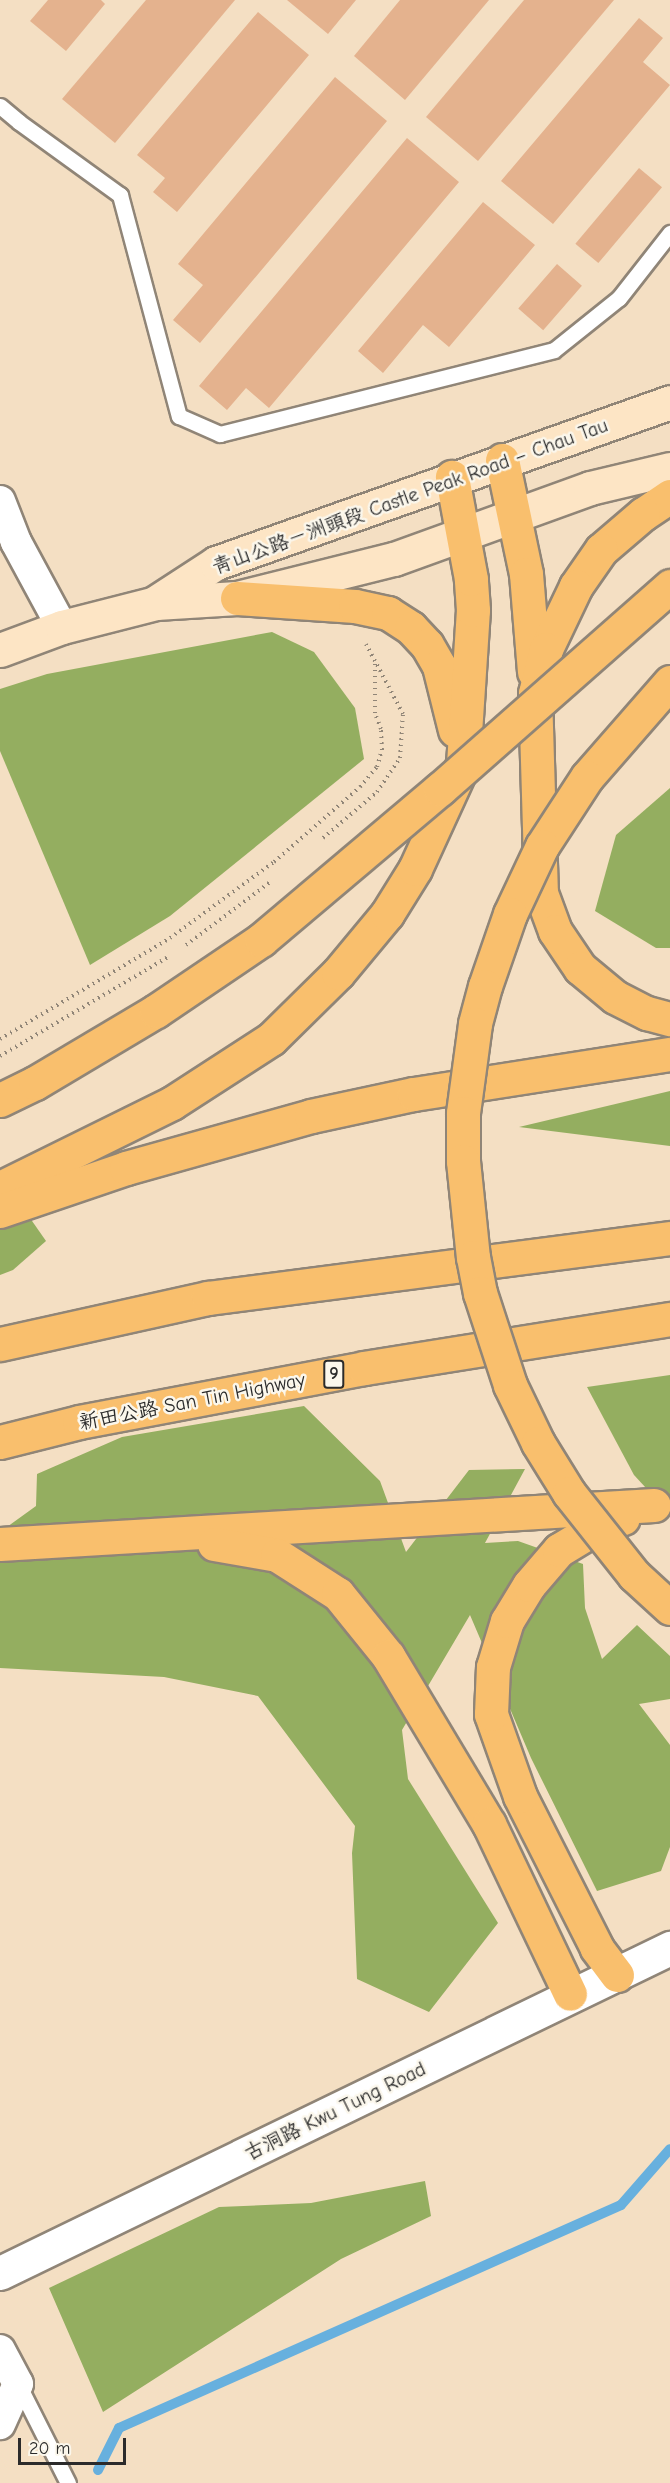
<!DOCTYPE html>
<meta charset="utf-8">
<style>
body{margin:0}
#map{position:relative;width:670px;height:2483px;overflow:hidden;background:#f4dfc3;font-family:"Comic Neue","LXGW WenKai TC",sans-serif}
div>[style]{position:absolute}
[style*='--x']{left:calc(var(--x)*1px);top:calc(var(--y)*1px);width:calc(var(--w)*1px);rotate:calc(var(--a)*1deg)}
.forest>*{inset:0;background:#94ae60}
.stream>*{height:10px;margin:-5px;padding:0 5px;transform-origin:5px;border-radius:5px;background:#67b0de}
.building>*{inset:0;background:#e4b28e;transform-origin:0 0}
.path>*{height:4px;margin-top:-2px;transform-origin:0;background:repeating-linear-gradient(90deg,#908577 0 1.5px,transparent 0 6px)}
.roads{filter:drop-shadow(2px 0 #908577) drop-shadow(-2px 0 #908577) drop-shadow(0 2px #908577) drop-shadow(0 -2px #908577)}
.service>*{height:15px;margin:-7.5px;padding:0 7.5px;transform-origin:7.5px;border-radius:7.5px;background:#fff}
.minor>*{height:30px;margin:-15px;padding:0 15px;transform-origin:15px;border-radius:15px;background:#fff}
.tertiary>*{height:33px;margin:-16.5px;padding:0 16.5px;transform-origin:16.5px;border-radius:16.5px;background:#fff}
.secondary>*{height:33px;margin:-16.5px;padding:0 16.5px;transform-origin:16.5px;border-radius:16.5px;background:#fde5c5}
.primary>*{height:33px;margin:-16.5px;padding:0 16.5px;transform-origin:16.5px;border-radius:16.5px;background:#f9bf6d}
.motorway>*{height:33px;margin:-16.5px;padding:0 16.5px;transform-origin:16.5px;border-radius:16.5px;background:#f9bf6d}
.bridges{filter:drop-shadow(2px 0 #908577) drop-shadow(-2px 0 #908577) drop-shadow(0 2px #908577) drop-shadow(0 -2px #908577)}
.primary-bridge>*{height:33px;margin:-16.5px;padding:0 16.5px;transform-origin:16.5px;border-radius:16.5px;background:#f9bf6d}
.motorway-bridge>*{height:33px;margin:-16.5px;padding:0 16.5px;transform-origin:16.5px;border-radius:16.5px;background:#f9bf6d}
span{translate:-50% -50%;white-space:nowrap;text-align:center;line-height:1.15;-webkit-text-stroke:5px #fbf7ec;paint-order:stroke}
.shield-label span{padding:2px 4px;background:#fbf7ec;border:2px solid;border-radius:4px;-webkit-text-stroke-width:0}
.shield-label{font-size:18px;color:#2b2b2b;font-weight:700}
.street-label{font-size:20px;color:#2b2b2b}
.scale{position:absolute;left:18px;top:2438px;width:108px;height:27px;box-sizing:border-box;border:3px solid #2b2b2b;border-top:0;padding-left:8px;font-size:18px;line-height:21px;white-space:nowrap;color:#2b2b2b;-webkit-text-stroke:4px #fbf7ec;paint-order:stroke}
</style>
<div id="map">
<div class="forest">
<div style="clip-path:polygon(272px 632px,314px 652px,355px 708px,364px 759px,170px 916px,90px 965px,0 751px,0 689px,47px 674px)"></div>
<div style="clip-path:polygon(670px 788px,670px 948px,656px 948px,595px 911px,616px 835px)"></div>
<div style="clip-path:polygon(670px 1091px,670px 1146px,519px 1127px)"></div>
<div style="clip-path:polygon(0 1175px,46px 1241px,13px 1270px,0 1275px)"></div>
<div style="clip-path:polygon(670px 1375px,670px 1514px,634px 1475px,587px 1387px)"></div>
<div style="clip-path:polygon(304px 1406px,380px 1481px,406px 1552px,469px 1470px,525px 1469px,485px 1543px,518px 1541px,583px 1564px,585px 1608px,602px 1659px,637px 1625px,670px 1656px,670px 1699px,639px 1704px,670px 1745px,670px 1847px,661px 1871px,597px 1891px,531px 1758px,470px 1615px,402px 1730px,408px 1779px,498px 1923px,429px 2012px,357px 1979px,352px 1853px,355px 1826px,258px 1696px,164px 1677px,0 1668px,0 1532px,36px 1506px,37px 1474px,122px 1437px)"></div>
<div style="clip-path:polygon(425px 2181px,431px 2216px,341px 2259px,103px 2412px,49px 2288px,219px 2207px,311px 2203px)"></div>
</div>
<div class="stream">
<div style="--x:98;--y:2470;--w:47;--a:-63.4"></div>
<div style="--x:119;--y:2428;--w:549;--a:-23.95"></div>
<div style="--x:621;--y:2205;--w:74;--a:-48.8"></div>
</div>
<div class="building">
<div style="clip-path:polygon(48px 0,101px 0,105px 4px,66px 51px,30px 21px)"></div>
<div style="clip-path:polygon(146px 0,235px 0,115px 143px,62px 99px)"></div>
<div style="clip-path:polygon(287px 0,356px 0,328px 34px)"></div>
<div style="clip-path:polygon(400px 0,489px 0,405px 100px,354px 56px)"></div>
<div style="clip-path:polygon(524px 0,614px 0,478px 161px,426px 117px)"></div>
<div style="clip-path:polygon(258px 12px,309px 55px,177px 212px,153px 192px,165px 178px,137px 155px)"></div>
<div style="clip-path:polygon(639px 18px,663px 38px,643px 62px,670px 85px,553px 224px,501px 181px)"></div>
<div style="clip-path:polygon(335px 77px,387px 121px,200px 343px,173px 320px,203px 285px,178px 264px)"></div>
<div style="clip-path:polygon(407px 138px,459px 182px,269px 408px,246px 388px,227px 410px,199px 386px)"></div>
<div style="left:639px;top:168px;width:30px;height:99px;rotate:40deg"></div>
<div style="clip-path:polygon(483px 202px,535px 245px,449px 347px,423px 325px,383px 373px,358px 351px)"></div>
<div style="left:557px;top:264px;width:33px;height:59px;rotate:41deg"></div>
</div>
<div class="path">
<div style="--x:323;--y:838;--w:71;--a:-40.4"></div>
<div style="--x:377;--y:792;--w:41;--a:-55.9"></div>
<div style="--x:400;--y:758;--w:44;--a:-86.1"></div>
<div style="--x:403;--y:714;--w:60;--a:-117.8"></div>
<div style="--x:186;--y:945;--w:104;--a:-36.8"></div>
<div style="--x:0;--y:1039;--w:198;--a:-30.7"></div>
<div style="--x:170;--y:938;--w:129;--a:-36.2"></div>
<div style="--x:274;--y:862;--w:114;--a:-41.1"></div>
<div style="--x:360;--y:787;--w:26;--a:-50"></div>
<div style="--x:377;--y:767;--w:18;--a:-74"></div>
<div style="--x:382;--y:750;--w:21;--a:-93"></div>
<div style="--x:381;--y:729;--w:17;--a:-111"></div>
<div style="--x:375;--y:713;--w:52;--a:-90"></div>
<div style="--x:375;--y:661;--w:19;--a:-118"></div>
<div style="--x:0;--y:1056;--w:195;--a:-30.5"></div>
</div>
<div class="roads">
<div class="service">
<div style="--x:0;--y:106;--w:25;--a:40"></div>
<div style="--x:19;--y:122;--w:125;--a:35.9"></div>
<div style="--x:120;--y:195;--w:229;--a:75.1"></div>
<div style="--x:179;--y:416;--w:45;--a:23.7"></div>
<div style="--x:220;--y:434;--w:344;--a:-14.1"></div>
<div style="--x:554;--y:350;--w:83;--a:-38.7"></div>
<div style="--x:619;--y:298;--w:83;--a:-51.9"></div>
<div style="--x:18;--y:2384;--w:111;--a:63.2"></div>
</div>
<div class="minor">
<div style="--x:0;--y:501;--w:44;--a:68.7"></div>
<div style="--x:16;--y:542;--w:97;--a:61.6"></div>
<div style="--x:0;--y:2350;--w:38;--a:62"></div>
<div style="--x:18;--y:2384;--w:44;--a:114.2"></div>
</div>
<div class="tertiary">
<div style="--x:0;--y:2273;--w:745;--a:-25.88"></div>
</div>
<div class="secondary">
<div style="--x:156;--y:602;--w:72;--a:-33"></div>
<div style="--x:216;--y:563;--w:482;--a:-19.5"></div>
<div style="--x:0;--y:650;--w:66;--a:-20.4"></div>
<div style="--x:62;--y:627;--w:97;--a:-14.3"></div>
<div style="--x:156;--y:603;--w:81;--a:-3.5"></div>
<div style="--x:237;--y:598;--w:162;--a:-14"></div>
<div style="--x:394;--y:559;--w:208;--a:-19.9"></div>
<div style="--x:590;--y:488;--w:82;--a:-13.4"></div>
</div>
<div class="primary">
<div style="--x:502;--y:460;--w:116;--a:78.1"></div>
<div style="--x:526;--y:574;--w:98;--a:85.3"></div>
<div style="--x:670;--y:496;--w:32;--a:146"></div>
<div style="--x:643;--y:514;--w:55;--a:139.4"></div>
<div style="--x:601;--y:550;--w:44;--a:124.8"></div>
<div style="--x:576;--y:586;--w:70;--a:115.5"></div>
<div style="--x:546;--y:649;--w:45;--a:104"></div>
<div style="--x:535;--y:693;--w:200;--a:88.3"></div>
<div style="--x:541;--y:893;--w:40;--a:69.8"></div>
<div style="--x:555;--y:931;--w:45;--a:56"></div>
<div style="--x:580;--y:968;--w:45;--a:39.6"></div>
<div style="--x:615;--y:997;--w:36;--a:27"></div>
<div style="--x:647;--y:1013;--w:24;--a:15"></div>
<div style="--x:617;--y:1975;--w:34;--a:-127"></div>
<div style="--x:597;--y:1948;--w:170;--a:-116.9"></div>
<div style="--x:520;--y:1796;--w:87;--a:-109.5"></div>
<div style="--x:491;--y:1714;--w:47;--a:-87.6"></div>
<div style="--x:493;--y:1667;--w:48;--a:-73.1"></div>
<div style="--x:507;--y:1621;--w:42;--a:-58.6"></div>
<div style="--x:529;--y:1585;--w:46;--a:-49.4"></div>
<div style="--x:559;--y:1550;--w:39;--a:-31"></div>
<div style="--x:592;--y:1530;--w:33;--a:-21"></div>
</div>
<div class="motorway">
<div style="--x:237;--y:598;--w:118;--a:3.9"></div>
<div style="--x:355;--y:606;--w:34;--a:12"></div>
<div style="--x:388;--y:613;--w:27;--a:33"></div>
<div style="--x:411;--y:628;--w:23;--a:47"></div>
<div style="--x:427;--y:645;--w:24;--a:60"></div>
<div style="--x:439;--y:666;--w:66;--a:76"></div>
<div style="--x:0;--y:1188;--w:192;--a:-26.3"></div>
<div style="--x:172;--y:1103;--w:118;--a:-32.9"></div>
<div style="--x:271;--y:1039;--w:94;--a:-44.6"></div>
<div style="--x:338;--y:973;--w:77;--a:-50.3"></div>
<div style="--x:387;--y:914;--w:53;--a:-58.1"></div>
<div style="--x:415;--y:869;--w:115;--a:-65.4"></div>
<div style="--x:463;--y:764;--w:154;--a:-86.3"></div>
<div style="--x:473;--y:610;--w:31;--a:-94"></div>
<div style="--x:471;--y:579;--w:104;--a:-100.6"></div>
<div style="--x:0;--y:1211;--w:133;--a:-18.8"></div>
<div style="--x:126;--y:1168;--w:192;--a:-15.7"></div>
<div style="--x:311;--y:1116;--w:105;--a:-12.1"></div>
<div style="--x:414;--y:1094;--w:259;--a:-8.9"></div>
<div style="--x:0;--y:1344;--w:213;--a:-12.5"></div>
<div style="--x:208;--y:1298;--w:466;--a:-7.4"></div>
<div style="--x:0;--y:1442;--w:81;--a:-14.2"></div>
<div style="--x:79;--y:1422;--w:290;--a:-10.7"></div>
<div style="--x:364;--y:1368;--w:310;--a:-9.1"></div>
<div style="--x:0;--y:1544;--w:655;--a:-3.41"></div>
<div style="--x:214;--y:1544;--w:64;--a:9.9"></div>
<div style="--x:277;--y:1555;--w:72;--a:32.6"></div>
<div style="--x:338;--y:1594;--w:80;--a:51.1"></div>
<div style="--x:388;--y:1656;--w:196;--a:59"></div>
<div style="--x:489;--y:1824;--w:188;--a:64.5"></div>
</div>
</div>
<div class="bridges">
<div class="primary-bridge">
<div style="--x:670;--y:682;--w:126;--a:131.1"></div>
<div style="--x:587;--y:777;--w:82;--a:123.1"></div>
<div style="--x:542;--y:846;--w:75;--a:115.2"></div>
<div style="--x:510;--y:914;--w:76;--a:109.1"></div>
<div style="--x:485;--y:986;--w:39;--a:105"></div>
<div style="--x:475;--y:1024;--w:90;--a:97.7"></div>
<div style="--x:463;--y:1113;--w:48;--a:90"></div>
<div style="--x:463;--y:1161;--w:97;--a:84.1"></div>
<div style="--x:473;--y:1257;--w:37;--a:79"></div>
<div style="--x:480;--y:1293;--w:97;--a:71.9"></div>
<div style="--x:510;--y:1385;--w:64;--a:64.2"></div>
<div style="--x:538;--y:1443;--w:59;--a:58.2"></div>
<div style="--x:569;--y:1493;--w:105;--a:51.6"></div>
<div style="--x:634;--y:1575;--w:49;--a:42.5"></div>
</div>
<div class="motorway-bridge">
<div style="--x:0;--y:1100;--w:39;--a:-26"></div>
<div style="--x:35;--y:1083;--w:141;--a:-30.8"></div>
<div style="--x:156;--y:1011;--w:127;--a:-34.1"></div>
<div style="--x:261;--y:940;--w:234;--a:-40.2"></div>
<div style="--x:440;--y:789;--w:307;--a:-41.4"></div>
</div>
</div>
<div class="shield-label">
<span style="left:334px;top:1374px">9</span>
</div>
<div class="street-label">
<span style="left:410px;top:496px;rotate:-20deg">青山公路－洲頭段 Castle Peak Road – Chau Tau</span>
<span style="left:192px;top:1401px;rotate:-11deg">新田公路 San Tin Highway</span>
<span style="left:335px;top:2111px;rotate:-26deg">古洞路 Kwu Tung Road</span>
</div>
<div class="scale">20 m</div>
</div>
